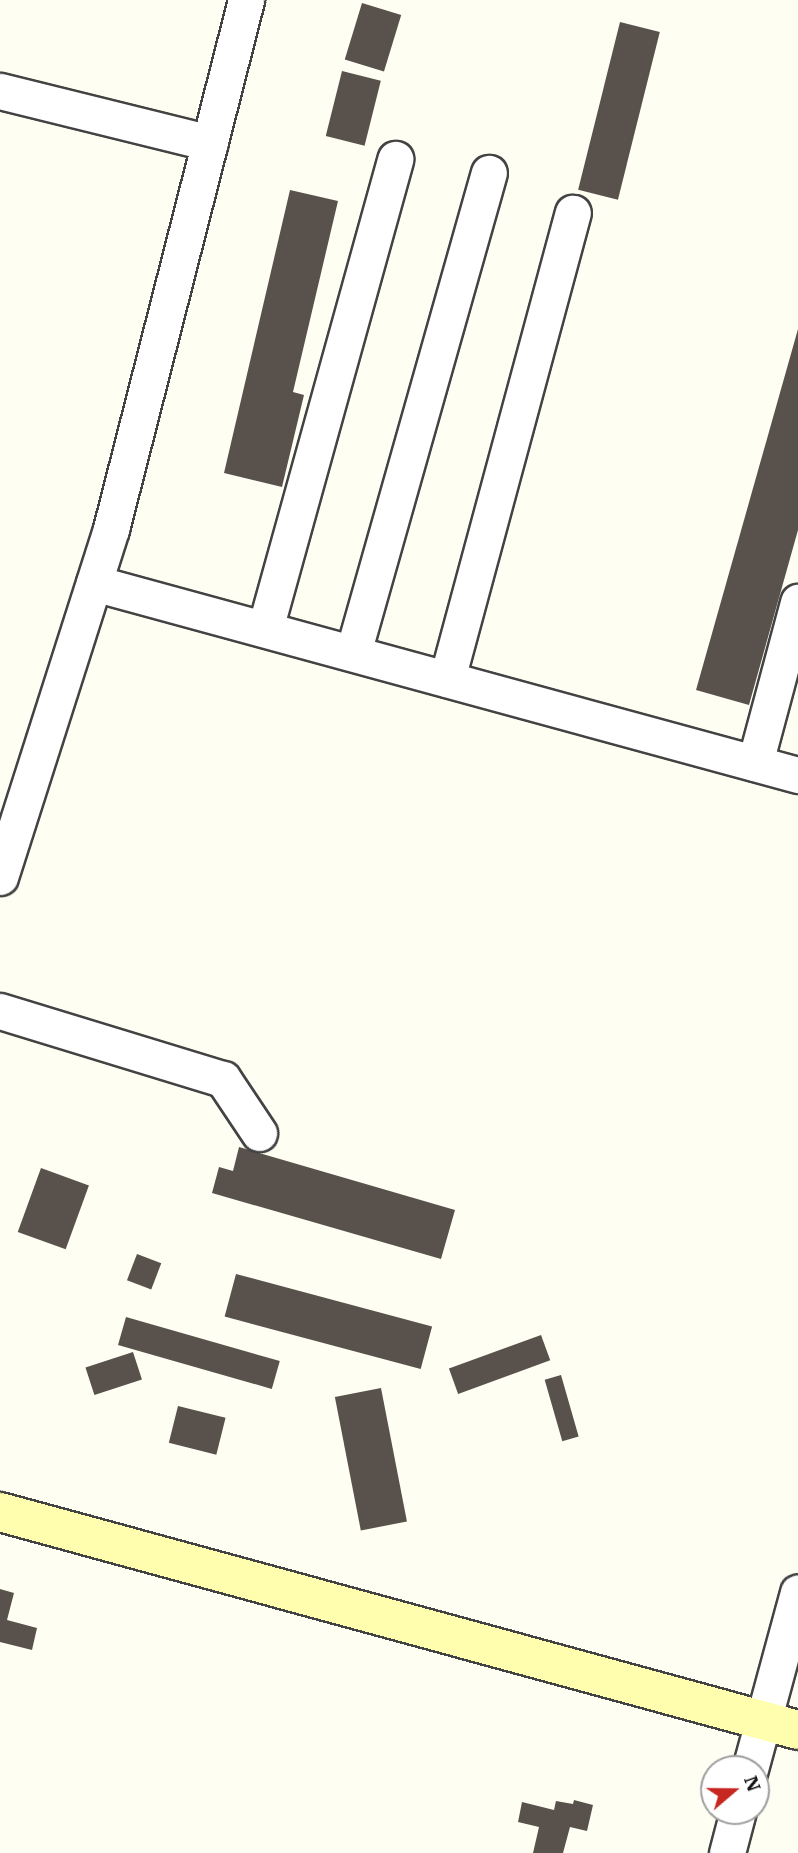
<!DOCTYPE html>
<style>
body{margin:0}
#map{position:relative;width:798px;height:1853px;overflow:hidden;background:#fffef3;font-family:"IBM Plex Serif",serif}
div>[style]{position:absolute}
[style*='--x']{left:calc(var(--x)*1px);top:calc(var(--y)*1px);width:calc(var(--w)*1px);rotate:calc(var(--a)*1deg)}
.building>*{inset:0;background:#59524c;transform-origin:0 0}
.roads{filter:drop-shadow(2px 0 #434343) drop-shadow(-2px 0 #434343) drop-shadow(0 2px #434343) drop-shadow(0 -2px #434343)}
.street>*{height:35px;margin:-17.5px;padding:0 17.5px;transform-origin:17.5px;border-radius:17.5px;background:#fff}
.secondary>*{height:38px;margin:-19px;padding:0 19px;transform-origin:19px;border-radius:19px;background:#fffdae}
span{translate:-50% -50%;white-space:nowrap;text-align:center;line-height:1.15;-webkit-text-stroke:7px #fff;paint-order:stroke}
.north{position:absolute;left:700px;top:1755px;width:70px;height:70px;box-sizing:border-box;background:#fff;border:2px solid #9f9f9f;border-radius:50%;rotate:70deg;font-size:19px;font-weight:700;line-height:28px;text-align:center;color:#101010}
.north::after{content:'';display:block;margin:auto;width:24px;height:32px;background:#c72721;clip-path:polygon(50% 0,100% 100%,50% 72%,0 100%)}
</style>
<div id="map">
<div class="building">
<div style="left:362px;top:3px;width:41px;height:59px;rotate:17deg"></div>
<div style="left:620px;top:22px;width:41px;height:173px;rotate:14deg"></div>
<div style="left:342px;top:71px;width:40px;height:67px;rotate:14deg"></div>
<div style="clip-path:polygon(290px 190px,338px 201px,293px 392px,304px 395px,282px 487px,224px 473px)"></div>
<div style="clip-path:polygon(798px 329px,798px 530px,749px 705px,696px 690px)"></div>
<div style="clip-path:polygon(239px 1147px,455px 1210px,441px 1259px,212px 1193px,219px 1167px,233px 1171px)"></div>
<div style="left:41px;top:1168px;width:51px;height:68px;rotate:20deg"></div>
<div style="left:137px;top:1254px;width:26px;height:28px;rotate:21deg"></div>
<div style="left:236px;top:1274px;width:203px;height:44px;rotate:15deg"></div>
<div style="left:126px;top:1317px;width:160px;height:29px;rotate:16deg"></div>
<div style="left:541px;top:1335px;width:27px;height:98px;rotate:70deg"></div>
<div style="left:133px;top:1352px;width:29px;height:50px;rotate:72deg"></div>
<div style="left:561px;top:1375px;width:64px;height:17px;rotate:74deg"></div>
<div style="left:381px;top:1388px;width:136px;height:47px;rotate:79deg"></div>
<div style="left:178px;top:1406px;width:49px;height:38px;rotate:14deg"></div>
<div style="clip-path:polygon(0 1589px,14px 1593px,7px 1620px,37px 1628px,32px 1650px,0 1642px)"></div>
<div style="clip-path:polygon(574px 1800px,593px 1805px,587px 1831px,570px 1827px,563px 1853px,533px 1853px,539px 1827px,518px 1822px,522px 1802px,554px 1810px,556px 1801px,573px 1804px)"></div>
</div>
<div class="roads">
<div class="street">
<div style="--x:0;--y:91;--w:216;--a:13.9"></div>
<div style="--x:94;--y:583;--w:730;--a:15.26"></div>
<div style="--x:265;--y:629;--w:488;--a:-74.5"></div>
<div style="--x:353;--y:653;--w:499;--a:-74.2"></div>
<div style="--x:447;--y:679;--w:483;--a:-74.9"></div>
<div style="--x:755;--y:763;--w:167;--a:-75"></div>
<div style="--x:0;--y:877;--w:365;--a:-72.3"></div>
<div style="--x:111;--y:529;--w:546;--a:-75.68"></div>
<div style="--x:0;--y:1011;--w:233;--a:17"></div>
<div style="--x:223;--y:1079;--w:65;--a:56.3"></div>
<div style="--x:750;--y:1769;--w:183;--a:-74.8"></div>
<div style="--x:727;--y:1853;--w:43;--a:-75.3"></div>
</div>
<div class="secondary">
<div style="--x:0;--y:1512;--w:827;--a:15.28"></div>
</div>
</div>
<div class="north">N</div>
</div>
